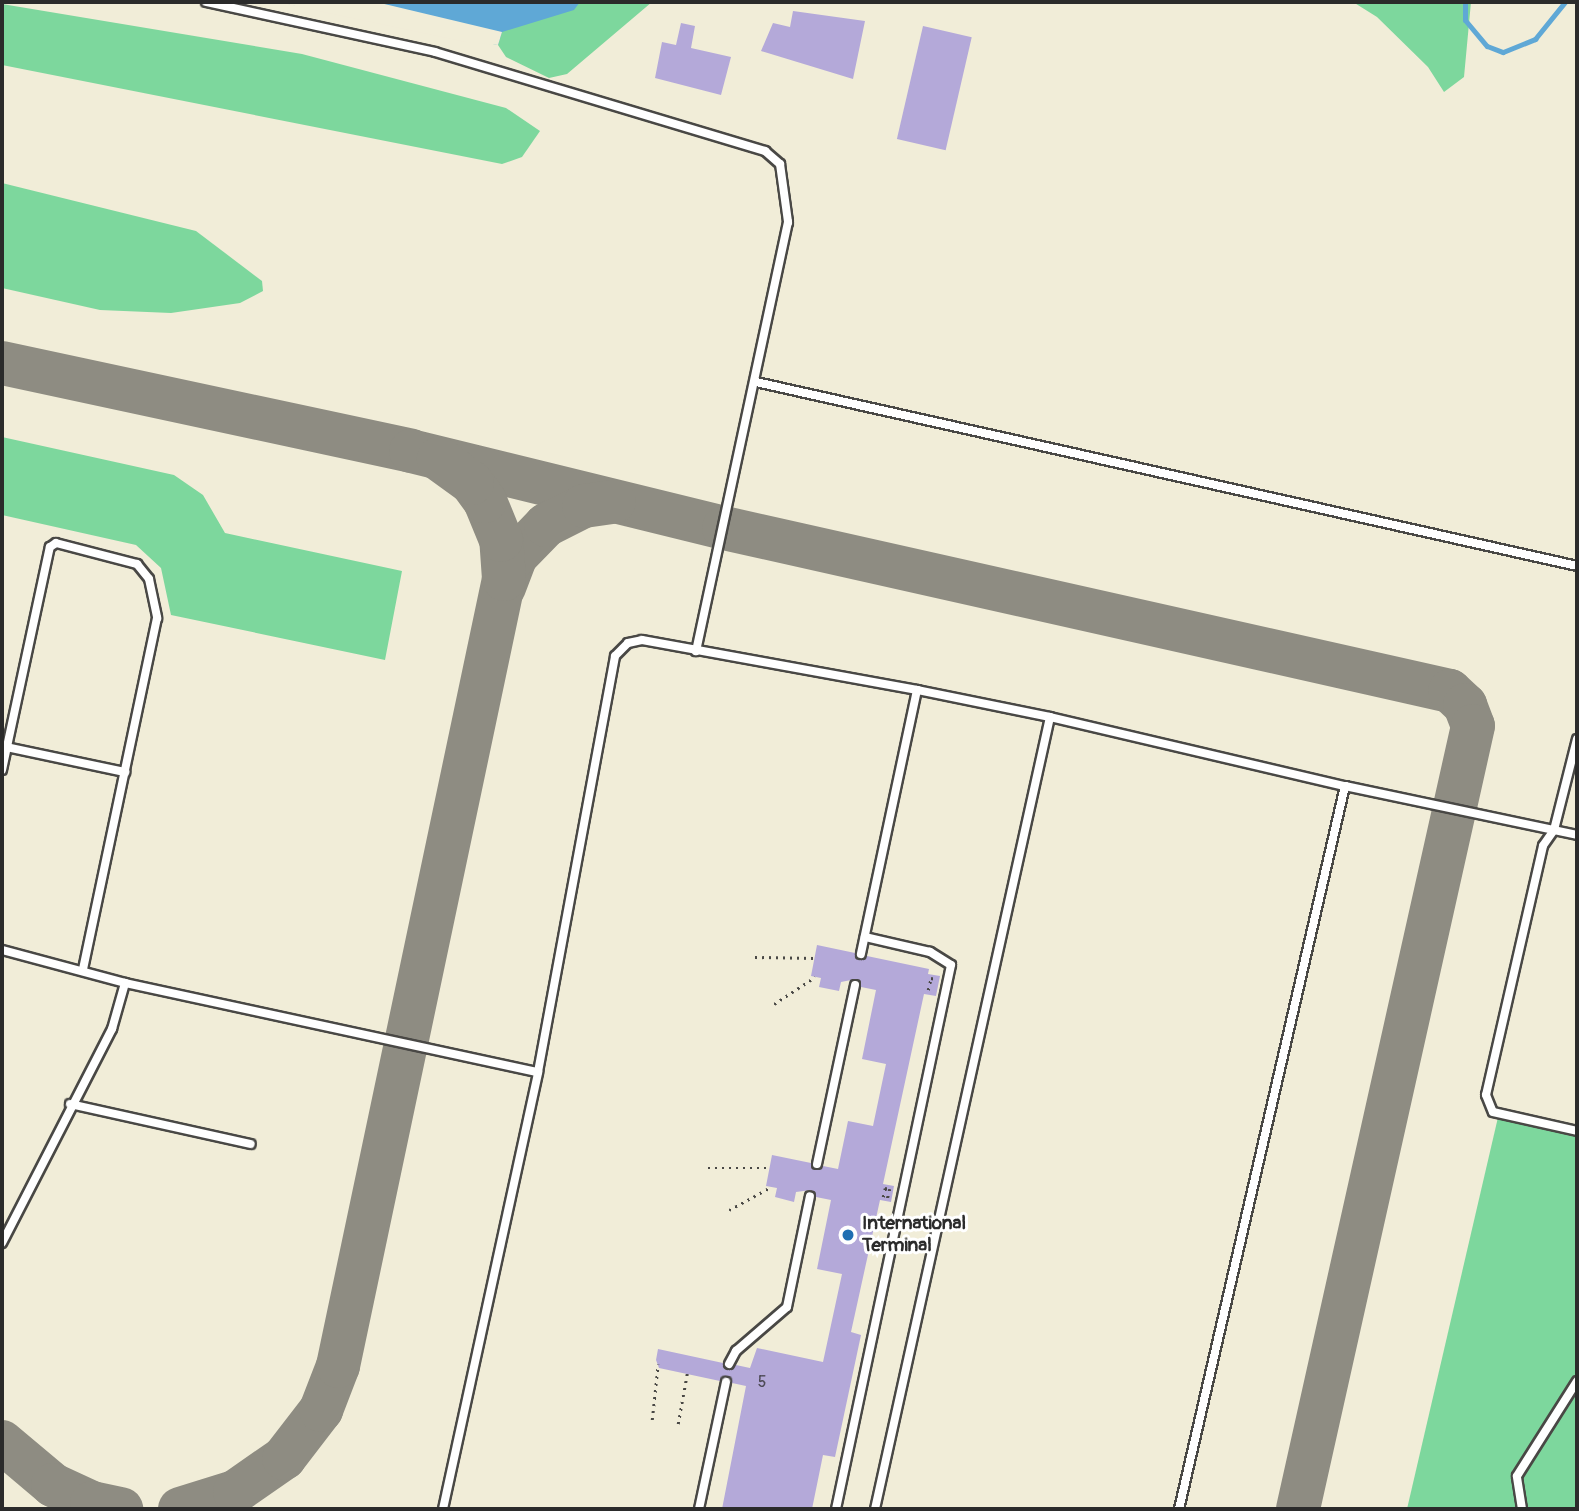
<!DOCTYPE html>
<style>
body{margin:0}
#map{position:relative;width:1579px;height:1511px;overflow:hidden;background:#f1edd8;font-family:Pangolin,sans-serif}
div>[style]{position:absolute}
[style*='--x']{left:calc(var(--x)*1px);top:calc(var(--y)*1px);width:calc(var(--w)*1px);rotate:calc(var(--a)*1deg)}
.green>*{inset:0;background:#7dd79d}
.water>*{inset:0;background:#5fa8d6}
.pier>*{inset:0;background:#f1edd8}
.stream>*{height:5px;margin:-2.5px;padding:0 2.5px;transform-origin:2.5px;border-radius:2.5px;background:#5fa8d6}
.taxiway>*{height:44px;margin:-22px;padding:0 22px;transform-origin:22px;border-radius:22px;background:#8e8c82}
.building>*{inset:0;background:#b4a9d9;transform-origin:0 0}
.path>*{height:2.5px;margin-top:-1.25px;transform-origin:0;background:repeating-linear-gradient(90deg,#494845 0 2px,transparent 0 7px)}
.roads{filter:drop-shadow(2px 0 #494845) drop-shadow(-2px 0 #494845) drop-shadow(0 2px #494845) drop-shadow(0 -2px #494845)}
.service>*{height:8px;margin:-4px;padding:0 4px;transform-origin:4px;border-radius:4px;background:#fff}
.dots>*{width:19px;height:19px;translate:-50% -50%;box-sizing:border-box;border:4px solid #fff;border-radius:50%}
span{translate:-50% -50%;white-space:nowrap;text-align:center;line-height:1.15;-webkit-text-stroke:6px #fff;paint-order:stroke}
.number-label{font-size:16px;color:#4d4a56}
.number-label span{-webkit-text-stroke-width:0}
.poi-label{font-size:19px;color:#2b2b2b;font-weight:700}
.left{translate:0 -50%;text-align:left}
.frame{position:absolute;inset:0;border:4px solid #2b2b2b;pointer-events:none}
</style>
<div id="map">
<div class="green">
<div style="clip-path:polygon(278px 2px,652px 2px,567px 74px,549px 78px,506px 57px,498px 45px)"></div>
<div style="clip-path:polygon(1353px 2px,1471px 2px,1464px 77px,1444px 92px,1428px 67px,1377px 17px)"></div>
<div style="clip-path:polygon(2px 4px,302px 54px,506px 108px,540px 131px,522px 157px,502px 164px,2px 65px)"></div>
<div style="clip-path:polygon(2px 183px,196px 231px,262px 281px,263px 291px,240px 303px,171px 313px,100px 310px,2px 288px)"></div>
<div style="clip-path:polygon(2px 437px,174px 475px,203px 495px,225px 533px,402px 571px,385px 660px,171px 615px,161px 568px,136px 545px,2px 515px)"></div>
<div style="clip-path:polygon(1499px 1113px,1577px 1131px,1577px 1509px,1407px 1509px)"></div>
</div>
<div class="water">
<div style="clip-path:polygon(278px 2px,580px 2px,574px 10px,502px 32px,498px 45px)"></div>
</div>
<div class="pier">
<div style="clip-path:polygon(276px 2px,376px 2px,502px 32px,498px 45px,466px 42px)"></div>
</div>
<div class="stream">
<div style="--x:1465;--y:2;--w:18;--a:90"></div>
<div style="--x:1465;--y:20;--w:34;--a:50"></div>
<div style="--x:1487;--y:46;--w:17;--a:21"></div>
<div style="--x:1503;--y:52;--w:35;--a:-22"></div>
<div style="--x:1535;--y:39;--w:48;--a:-51"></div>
</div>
<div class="taxiway">
<div style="--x:2;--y:363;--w:418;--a:12.1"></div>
<div style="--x:411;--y:451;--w:322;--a:13.8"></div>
<div style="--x:724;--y:528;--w:744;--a:12.65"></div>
<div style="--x:1450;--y:691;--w:21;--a:43"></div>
<div style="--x:1465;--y:705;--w:22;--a:69"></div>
<div style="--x:1473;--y:726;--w:802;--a:102.6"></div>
<div style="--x:504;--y:587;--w:33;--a:-69"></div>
<div style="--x:516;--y:556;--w:43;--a:-45.9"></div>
<div style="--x:546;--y:525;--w:42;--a:-26.6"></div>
<div style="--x:584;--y:506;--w:30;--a:-8"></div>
<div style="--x:2;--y:1442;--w:67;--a:40.1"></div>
<div style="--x:53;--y:1485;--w:43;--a:24.8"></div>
<div style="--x:92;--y:1503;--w:30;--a:12"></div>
<div style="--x:180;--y:1509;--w:58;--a:-17.2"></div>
<div style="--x:235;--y:1492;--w:60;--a:-34.8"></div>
<div style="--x:284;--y:1458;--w:61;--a:-52.4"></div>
<div style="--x:321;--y:1410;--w:47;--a:-68.9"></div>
<div style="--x:338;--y:1366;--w:804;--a:-78.09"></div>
<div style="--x:504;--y:579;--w:39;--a:-94"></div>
<div style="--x:501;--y:540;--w:42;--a:-112.3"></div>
<div style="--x:485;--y:501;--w:22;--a:-126"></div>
<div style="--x:472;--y:483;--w:41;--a:-144"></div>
</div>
<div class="building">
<div style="clip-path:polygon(793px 11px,865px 21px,853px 79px,761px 51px,773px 23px,790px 27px)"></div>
<div style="clip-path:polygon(681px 23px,695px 26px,691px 48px,731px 57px,721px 95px,655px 78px,662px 42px,676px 45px)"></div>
<div style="left:923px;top:26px;width:50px;height:116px;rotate:13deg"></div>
<div style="clip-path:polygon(817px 945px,855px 953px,859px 960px,867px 956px,929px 969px,928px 974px,940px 976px,936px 996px,924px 994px,883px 1184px,894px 1186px,891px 1202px,880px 1200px,851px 1332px,861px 1335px,835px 1457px,823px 1455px,812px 1509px,722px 1509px,746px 1386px,732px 1383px,727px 1376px,720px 1381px,659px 1368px,656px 1360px,658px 1349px,723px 1363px,729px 1370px,736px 1365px,750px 1368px,757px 1348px,823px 1362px,842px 1274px,817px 1269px,831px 1200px,816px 1197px,811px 1190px,796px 1192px,794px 1202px,775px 1197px,777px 1188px,766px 1186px,772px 1155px,811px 1163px,815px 1170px,823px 1166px,838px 1169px,848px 1121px,873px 1126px,886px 1064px,862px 1059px,876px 990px,861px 987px,856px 979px,841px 982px,839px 991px,819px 987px,821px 978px,811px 976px)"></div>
</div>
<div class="path">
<div style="--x:755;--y:957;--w:59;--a:1"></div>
<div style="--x:928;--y:990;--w:12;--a:-76"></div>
<div style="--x:931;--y:978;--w:5;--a:11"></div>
<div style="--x:774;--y:1004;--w:49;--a:-33.4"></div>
<div style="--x:708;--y:1168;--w:62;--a:0"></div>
<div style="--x:883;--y:1197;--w:9;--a:-77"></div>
<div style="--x:885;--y:1188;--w:5;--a:11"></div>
<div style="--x:890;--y:1189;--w:12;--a:104"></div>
<div style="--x:729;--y:1210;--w:48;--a:-28.7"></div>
<div style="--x:652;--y:1420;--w:56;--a:-83.9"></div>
<div style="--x:678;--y:1424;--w:51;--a:-79.8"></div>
</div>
<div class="roads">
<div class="service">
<div style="--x:206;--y:2;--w:234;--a:12.3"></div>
<div style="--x:435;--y:52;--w:345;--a:16.7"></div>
<div style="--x:765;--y:151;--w:20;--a:41"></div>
<div style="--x:780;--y:164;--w:59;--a:82.1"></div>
<div style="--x:788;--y:222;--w:439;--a:102.1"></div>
<div style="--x:756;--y:382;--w:841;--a:12.63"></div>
<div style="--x:1050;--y:717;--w:303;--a:13.2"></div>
<div style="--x:1345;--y:786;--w:742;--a:102.93"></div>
<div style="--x:1577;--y:739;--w:94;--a:104.2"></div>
<div style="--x:1554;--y:830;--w:19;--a:125"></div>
<div style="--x:1543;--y:846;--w:255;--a:102.9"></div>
<div style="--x:1486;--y:1095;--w:18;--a:68"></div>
<div style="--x:1493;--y:1112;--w:86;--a:12.7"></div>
<div style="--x:6;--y:747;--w:122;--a:11.9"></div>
<div style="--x:2;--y:770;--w:228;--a:-77.9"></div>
<div style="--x:50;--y:547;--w:7;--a:-34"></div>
<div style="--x:56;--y:543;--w:84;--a:14.5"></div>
<div style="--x:137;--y:564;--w:19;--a:51"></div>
<div style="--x:149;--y:579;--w:40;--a:78"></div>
<div style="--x:157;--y:618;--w:358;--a:101.9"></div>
<div style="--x:1345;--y:786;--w:237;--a:11.9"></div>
<div style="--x:2;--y:950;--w:127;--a:15"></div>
<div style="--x:125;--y:983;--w:422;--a:12.2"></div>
<div style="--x:70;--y:1104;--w:185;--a:12.5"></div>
<div style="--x:817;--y:1164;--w:183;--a:-78"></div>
<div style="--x:2;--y:1243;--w:241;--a:-62.8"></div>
<div style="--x:112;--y:1029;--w:48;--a:-74.2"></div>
<div style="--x:729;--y:1364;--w:15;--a:-62"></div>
<div style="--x:736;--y:1351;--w:67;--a:-40.8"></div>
<div style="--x:787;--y:1307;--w:113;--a:-78.3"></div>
<div style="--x:443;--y:1509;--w:447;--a:-77.7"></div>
<div style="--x:538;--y:1072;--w:423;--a:-79.5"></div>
<div style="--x:615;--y:656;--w:18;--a:-45"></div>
<div style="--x:628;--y:643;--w:14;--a:-12"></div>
<div style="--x:642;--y:640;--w:280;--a:10.3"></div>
<div style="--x:917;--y:690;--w:270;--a:102"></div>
<div style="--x:699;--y:1509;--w:130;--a:-78"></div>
<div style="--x:836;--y:1509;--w:556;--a:-78.06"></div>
<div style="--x:951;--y:965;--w:25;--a:-148"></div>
<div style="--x:930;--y:952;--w:67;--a:-167"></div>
<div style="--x:875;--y:1509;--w:811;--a:-77.54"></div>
<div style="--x:1050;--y:717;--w:136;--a:-168.5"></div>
<div style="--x:1522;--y:1509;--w:33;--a:-99"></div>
<div style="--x:1517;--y:1476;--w:112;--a:-57.7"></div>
</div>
</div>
<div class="dots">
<div style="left:848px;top:1235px;background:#1f6fb2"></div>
</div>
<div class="number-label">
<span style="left:762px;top:1382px">5</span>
</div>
<div class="poi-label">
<span class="left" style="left:862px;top:1235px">International<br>Terminal</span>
</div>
<div class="frame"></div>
</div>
